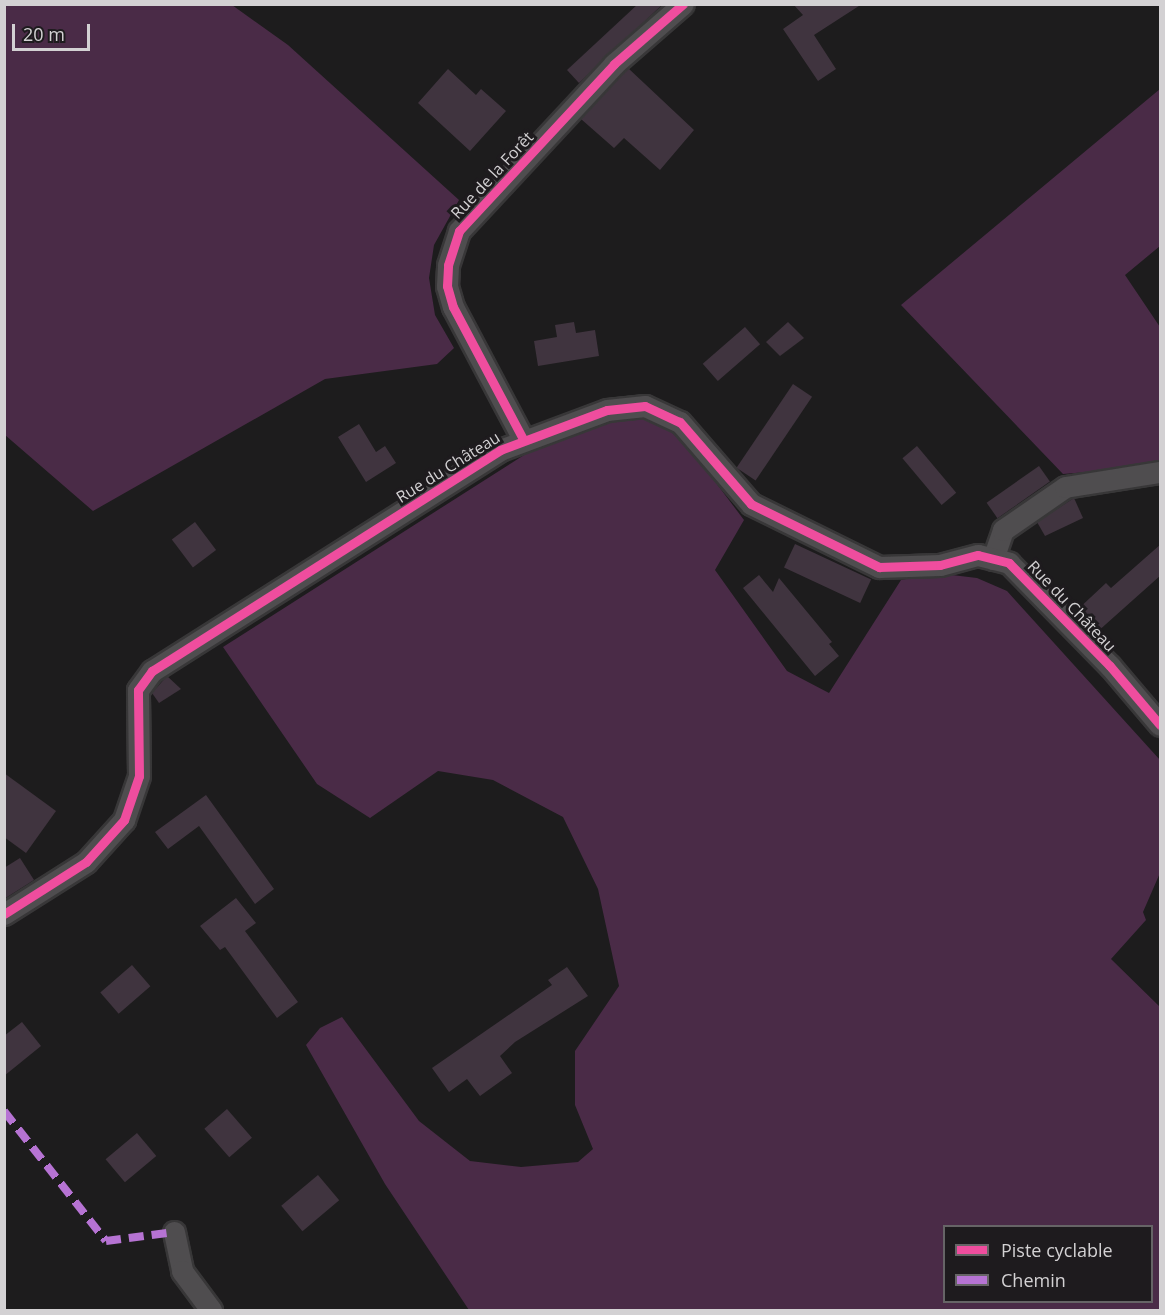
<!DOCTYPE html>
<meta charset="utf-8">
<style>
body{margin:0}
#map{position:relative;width:1165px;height:1315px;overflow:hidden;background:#1d1c1d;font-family:"Open Sans",sans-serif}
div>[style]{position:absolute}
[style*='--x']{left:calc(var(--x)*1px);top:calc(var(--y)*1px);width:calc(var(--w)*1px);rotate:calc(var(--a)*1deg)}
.green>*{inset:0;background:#4a2b47}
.building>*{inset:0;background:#40343f;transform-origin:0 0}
.roads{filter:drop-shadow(2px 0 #383738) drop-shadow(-2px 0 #383738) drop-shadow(0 2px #383738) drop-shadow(0 -2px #383738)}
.minor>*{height:21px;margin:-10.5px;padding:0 10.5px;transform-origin:10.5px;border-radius:10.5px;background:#4f4d4f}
.quiet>*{height:8px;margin-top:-4px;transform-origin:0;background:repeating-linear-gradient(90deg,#b673d3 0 15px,transparent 0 23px)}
.cycleway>*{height:9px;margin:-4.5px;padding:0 4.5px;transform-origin:4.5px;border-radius:4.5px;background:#ef4d9e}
span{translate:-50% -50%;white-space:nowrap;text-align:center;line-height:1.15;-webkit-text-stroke:6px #1e1b1e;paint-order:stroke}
.street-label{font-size:16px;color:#d3d1d3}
.frame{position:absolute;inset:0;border:6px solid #d3d1d3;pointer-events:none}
.legend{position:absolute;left:943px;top:1225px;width:210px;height:78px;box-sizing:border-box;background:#1e1b1e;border:2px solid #666466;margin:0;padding:8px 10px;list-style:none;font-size:18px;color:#d3d1d3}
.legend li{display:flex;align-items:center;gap:12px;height:30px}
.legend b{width:30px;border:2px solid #666466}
.scale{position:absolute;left:12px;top:24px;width:78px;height:27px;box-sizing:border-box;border:3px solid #d3d1d3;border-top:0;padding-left:8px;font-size:18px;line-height:21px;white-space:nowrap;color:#d3d1d3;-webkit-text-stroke:4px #1e1b1e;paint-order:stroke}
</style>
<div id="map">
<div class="green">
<div style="clip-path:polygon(4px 5px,232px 5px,288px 45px,459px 200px,434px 245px,429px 278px,435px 315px,454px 348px,437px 364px,325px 379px,93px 511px,5px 435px)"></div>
<div style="clip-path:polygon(1160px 89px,1160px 246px,1125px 275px,1160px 327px,1160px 466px,1063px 474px,901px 305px)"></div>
<div style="clip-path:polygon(evenodd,654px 416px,692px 451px,744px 520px,715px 570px,787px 671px,829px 693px,901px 580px,935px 573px,977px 578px,1007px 591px,1160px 760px,1160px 873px,1143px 912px,1146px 920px,1111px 959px,1160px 1007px,1160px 1310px,469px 1310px,385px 1184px,306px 1045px,320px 1028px,342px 1017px,419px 1121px,470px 1161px,521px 1167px,578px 1162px,593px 1149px,575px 1105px,575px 1051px,619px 986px,598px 889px,563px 817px,493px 780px,438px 771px,370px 818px,317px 784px,223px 647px,546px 441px,618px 417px,654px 416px,944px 1226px,1152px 1226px,1152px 1302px,944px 1302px,944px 1226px)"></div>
</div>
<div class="building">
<div style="clip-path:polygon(638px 4px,663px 4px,579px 83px,567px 70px)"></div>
<div style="clip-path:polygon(793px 4px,862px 4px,814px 35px,836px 69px,818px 81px,783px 29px,803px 15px)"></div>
<div style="clip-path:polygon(628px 68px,694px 130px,660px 170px,624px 138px,614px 148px,581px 119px)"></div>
<div style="clip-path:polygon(448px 69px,476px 95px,481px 89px,506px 111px,470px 151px,418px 103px)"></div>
<div style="clip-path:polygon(574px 322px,576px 333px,595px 330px,599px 356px,538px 366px,534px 341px,557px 337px,555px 325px)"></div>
<div style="clip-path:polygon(788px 322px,804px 338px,780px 356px,766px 342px)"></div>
<div style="left:745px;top:327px;width:23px;height:56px;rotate:49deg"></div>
<div style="left:793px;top:384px;width:23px;height:101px;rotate:34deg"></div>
<div style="clip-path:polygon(359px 424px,376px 452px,385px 446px,396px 463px,366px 482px,338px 437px)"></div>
<div style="left:917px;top:446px;width:61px;height:19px;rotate:50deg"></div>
<div style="left:1039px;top:466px;width:19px;height:64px;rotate:55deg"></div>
<div style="clip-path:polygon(1074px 498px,1083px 518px,1045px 536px,1037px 522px)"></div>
<div style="left:195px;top:522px;width:35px;height:29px;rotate:53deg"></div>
<div style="left:795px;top:544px;width:84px;height:26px;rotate:25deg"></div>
<div style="clip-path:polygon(1161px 544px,1161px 575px,1096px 633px,1075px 612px,1106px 583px,1111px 588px)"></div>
<div style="clip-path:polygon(759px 575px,773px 592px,779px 578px,832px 642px,829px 644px,839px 656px,815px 676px,743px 588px)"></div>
<div style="clip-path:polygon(167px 676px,181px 689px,159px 703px,152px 693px)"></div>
<div style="clip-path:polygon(4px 773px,56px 811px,26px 853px,4px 837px)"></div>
<div style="clip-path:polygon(206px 795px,274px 889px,255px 904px,199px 826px,168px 849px,155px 832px)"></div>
<div style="clip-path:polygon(20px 858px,34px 880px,4px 899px,4px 868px)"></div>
<div style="clip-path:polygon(236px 898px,256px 923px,245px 931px,298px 1002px,277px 1018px,225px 947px,220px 950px,200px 926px)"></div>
<div style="left:132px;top:965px;width:28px;height:42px;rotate:49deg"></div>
<div style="clip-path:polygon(567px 967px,588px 996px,515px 1042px,500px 1056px,512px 1073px,480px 1096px,467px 1079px,449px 1092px,432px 1068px,552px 985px,548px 980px)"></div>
<div style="clip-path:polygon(22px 1022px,41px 1046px,4px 1076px,4px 1036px)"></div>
<div style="left:227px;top:1109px;width:38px;height:30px;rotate:49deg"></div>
<div style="left:137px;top:1133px;width:30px;height:41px;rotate:50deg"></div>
<div style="left:318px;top:1175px;width:33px;height:48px;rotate:50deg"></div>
</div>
<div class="roads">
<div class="minor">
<div style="--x:523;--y:439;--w:149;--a:-117.9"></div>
<div style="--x:453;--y:307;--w:22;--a:-106"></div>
<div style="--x:447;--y:286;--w:21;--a:-87"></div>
<div style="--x:448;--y:265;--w:36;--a:-72"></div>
<div style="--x:459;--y:231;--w:228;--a:-47.1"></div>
<div style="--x:614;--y:64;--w:91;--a:-41"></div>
<div style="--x:993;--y:559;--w:31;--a:-71"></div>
<div style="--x:1003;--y:530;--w:75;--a:-34.7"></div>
<div style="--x:1065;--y:487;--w:96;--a:-9"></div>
<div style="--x:4;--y:914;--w:97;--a:-32.4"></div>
<div style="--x:86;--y:862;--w:57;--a:-47.9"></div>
<div style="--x:124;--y:820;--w:46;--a:-71.2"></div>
<div style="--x:139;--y:776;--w:86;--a:-90.7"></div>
<div style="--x:138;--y:690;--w:24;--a:-54"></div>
<div style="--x:152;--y:671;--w:412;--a:-32.4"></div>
<div style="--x:500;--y:450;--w:114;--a:-20.5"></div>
<div style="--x:607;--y:410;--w:38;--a:-6"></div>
<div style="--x:645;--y:406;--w:38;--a:25"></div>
<div style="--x:680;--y:422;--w:108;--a:49.1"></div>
<div style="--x:751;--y:504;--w:143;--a:26.2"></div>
<div style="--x:879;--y:567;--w:61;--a:-1.9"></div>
<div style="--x:940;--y:565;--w:39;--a:-15"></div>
<div style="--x:978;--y:555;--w:32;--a:14"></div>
<div style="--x:1009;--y:563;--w:144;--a:45.6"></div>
<div style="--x:1110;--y:666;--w:77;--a:49.7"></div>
<div style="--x:174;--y:1232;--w:40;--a:78"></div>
<div style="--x:182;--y:1271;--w:49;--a:53.4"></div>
</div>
</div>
<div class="quiet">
<div style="--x:4;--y:1111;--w:165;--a:51.9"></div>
<div style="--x:106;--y:1241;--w:69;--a:-7.5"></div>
</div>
<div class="cycleway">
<div style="--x:523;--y:439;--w:149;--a:-117.9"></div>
<div style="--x:453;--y:307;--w:22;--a:-106"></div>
<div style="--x:447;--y:286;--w:21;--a:-87"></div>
<div style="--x:448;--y:265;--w:36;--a:-72"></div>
<div style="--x:459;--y:231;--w:228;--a:-47.1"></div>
<div style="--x:614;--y:64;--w:91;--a:-41"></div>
<div style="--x:4;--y:914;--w:97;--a:-32.4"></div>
<div style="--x:86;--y:862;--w:57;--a:-47.9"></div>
<div style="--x:124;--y:820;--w:46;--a:-71.2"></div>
<div style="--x:139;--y:776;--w:86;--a:-90.7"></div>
<div style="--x:138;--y:690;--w:24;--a:-54"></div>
<div style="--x:152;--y:671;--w:412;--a:-32.4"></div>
<div style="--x:500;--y:450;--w:114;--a:-20.5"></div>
<div style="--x:607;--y:410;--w:38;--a:-6"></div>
<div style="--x:645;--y:406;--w:38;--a:25"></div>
<div style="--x:680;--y:422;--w:108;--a:49.1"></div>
<div style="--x:751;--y:504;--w:143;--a:26.2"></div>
<div style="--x:879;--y:567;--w:61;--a:-1.9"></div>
<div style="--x:940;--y:565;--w:39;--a:-15"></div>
<div style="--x:978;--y:555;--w:32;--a:14"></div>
<div style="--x:1009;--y:563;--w:144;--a:45.6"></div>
<div style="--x:1110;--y:666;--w:77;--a:49.7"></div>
</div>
<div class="street-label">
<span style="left:492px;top:175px;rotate:-47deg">Rue de la Forêt</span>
<span style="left:448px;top:467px;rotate:-32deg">Rue du Château</span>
<span style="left:1072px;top:606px;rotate:46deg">Rue du Château</span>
</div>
<div class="frame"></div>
<ul class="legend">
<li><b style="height:8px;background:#ef4d9e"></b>Piste cyclable</li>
<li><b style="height:8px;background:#b673d3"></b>Chemin</li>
</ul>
<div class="scale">20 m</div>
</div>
